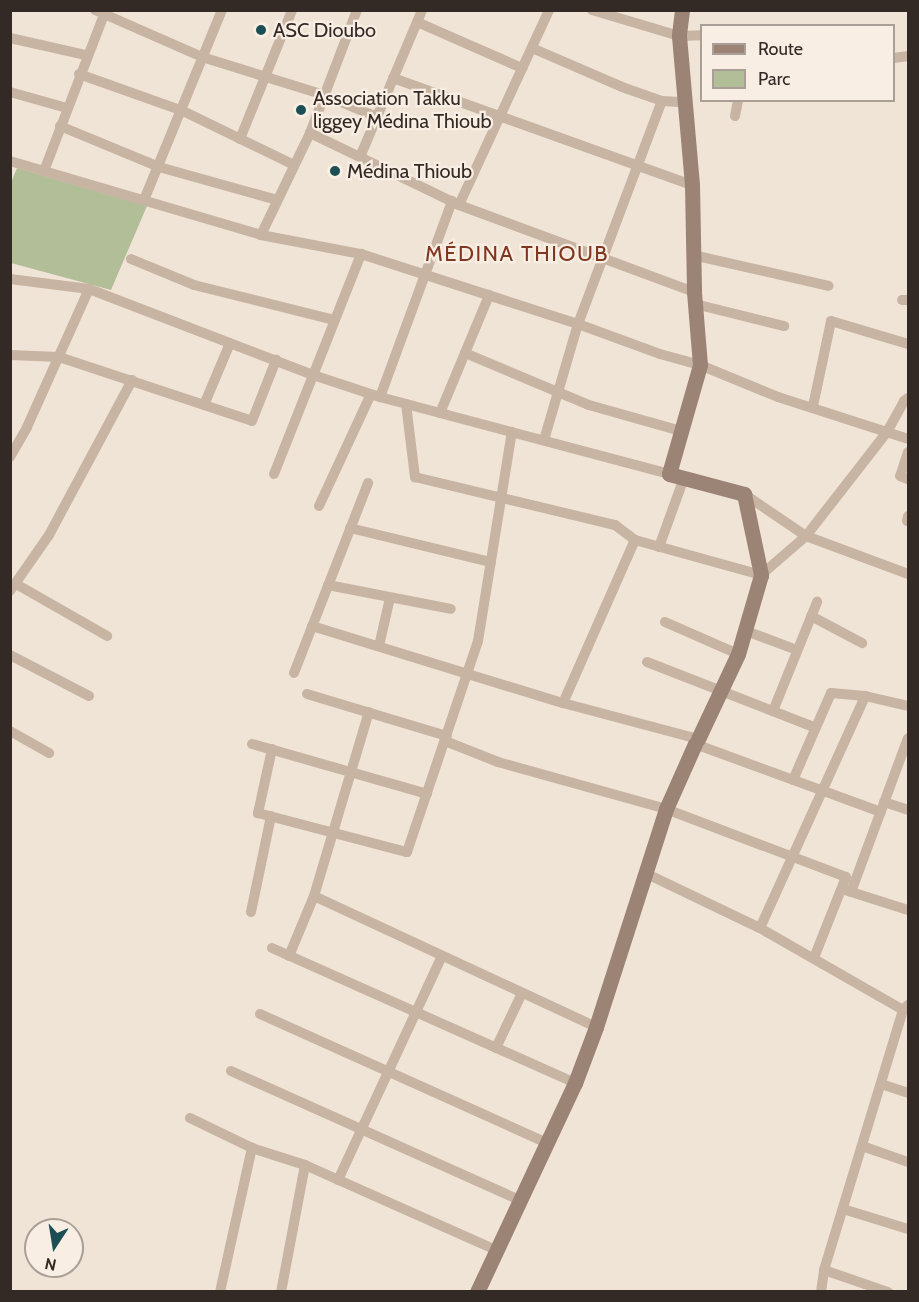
<!DOCTYPE html>
<meta charset="utf-8">
<style>
body{margin:0}
#map{position:relative;width:919px;height:1302px;overflow:hidden;background:#f0e4d7;font-family:Cabin,sans-serif}
div>[style]{position:absolute}
[style*='--x']{left:calc(var(--x)*1px);top:calc(var(--y)*1px);width:calc(var(--w)*1px);rotate:calc(var(--a)*1deg)}
.green>*{inset:0;background:#b1be97}
.street>*{height:10px;margin:-5px;padding:0 5px;transform-origin:5px;border-radius:5px;background:#c7b4a3}
.secondary>*{height:15px;margin:-7.5px;padding:0 7.5px;transform-origin:7.5px;border-radius:7.5px;background:#9b8375}
.dots>*{width:16px;height:16px;translate:-50% -50%;box-sizing:border-box;border:3px solid #f8eee3;border-radius:50%}
span{translate:-50% -50%;white-space:nowrap;text-align:center;line-height:1.15;-webkit-text-stroke:4.5px #f8eee3;paint-order:stroke}
.poi-label{font-size:20px;color:#332925}
.left{translate:0 -50%;text-align:left}
.quarter-label{font-size:22px;color:#803720;letter-spacing:1.5px}
.frame{position:absolute;inset:0;border:12px solid #332925;pointer-events:none}
.legend{position:absolute;left:700px;top:24px;width:195px;height:78px;box-sizing:border-box;background:#f8eee3;border:2px solid #a99f97;margin:0;padding:8px 10px;list-style:none;font-size:18px;color:#332925}
.legend li{display:flex;align-items:center;gap:12px;height:30px}
.legend b{width:30px;border:2px solid #a99f97}
.north{position:absolute;left:24px;top:1218px;width:60px;height:60px;box-sizing:border-box;background:#f8eee3;border:2px solid #a99f97;border-radius:50%;rotate:192deg;font-size:16px;font-weight:700;line-height:24px;text-align:center;color:#332925}
.north::after{content:'';display:block;margin:auto;width:21px;height:27px;background:#1c4f53;clip-path:polygon(50% 0,100% 100%,50% 72%,0 100%)}
</style>
<div id="map">
<div class="green">
<div style="clip-path:polygon(17px 168px,147px 206px,111px 290px,11px 263px,10px 185px)"></div>
</div>
<div class="street">
<div style="--x:95;--y:10;--w:117;--a:23.7"></div>
<div style="--x:202;--y:57;--w:128;--a:17.3"></div>
<div style="--x:324;--y:95;--w:57;--a:22.5"></div>
<div style="--x:592;--y:10;--w:91;--a:16.6"></div>
<div style="--x:679;--y:36;--w:23;--a:-2"></div>
<div style="--x:417;--y:22;--w:115;--a:23.7"></div>
<div style="--x:10;--y:38;--w:78;--a:12.6"></div>
<div style="--x:532;--y:48;--w:98;--a:23.4"></div>
<div style="--x:622;--y:87;--w:42;--a:19.3"></div>
<div style="--x:662;--y:101;--w:22;--a:3"></div>
<div style="--x:894;--y:58;--w:14;--a:-8"></div>
<div style="--x:79;--y:74;--w:110;--a:19.6"></div>
<div style="--x:183;--y:111;--w:123;--a:25.9"></div>
<div style="--x:393;--y:78;--w:318;--a:19.7"></div>
<div style="--x:10;--y:92;--w:59;--a:15.7"></div>
<div style="--x:735;--y:116;--w:16;--a:-79"></div>
<div style="--x:60;--y:126;--w:107;--a:22.5"></div>
<div style="--x:159;--y:167;--w:123;--a:15.6"></div>
<div style="--x:310;--y:133;--w:165;--a:25.8"></div>
<div style="--x:459;--y:205;--w:251;--a:20.3"></div>
<div style="--x:240;--y:139;--w:139;--a:-68"></div>
<div style="--x:360;--y:157;--w:160;--a:-67.1"></div>
<div style="--x:10;--y:161;--w:262;--a:16.4"></div>
<div style="--x:261;--y:235;--w:102;--a:10.8"></div>
<div style="--x:361;--y:254;--w:228;--a:17.9"></div>
<div style="--x:578;--y:324;--w:87;--a:20.1"></div>
<div style="--x:660;--y:354;--w:41;--a:15.4"></div>
<div style="--x:700;--y:365;--w:84;--a:22.3"></div>
<div style="--x:778;--y:397;--w:137;--a:17.9"></div>
<div style="--x:44;--y:171;--w:170;--a:-69"></div>
<div style="--x:144;--y:200;--w:205;--a:-67.7"></div>
<div style="--x:459;--y:205;--w:215;--a:-65.2"></div>
<div style="--x:261;--y:235;--w:113;--a:-64.3"></div>
<div style="--x:310;--y:133;--w:132;--a:-69.1"></div>
<div style="--x:693;--y:255;--w:139;--a:12.8"></div>
<div style="--x:131;--y:259;--w:68;--a:22.4"></div>
<div style="--x:194;--y:285;--w:144;--a:14"></div>
<div style="--x:10;--y:279;--w:80;--a:7.2"></div>
<div style="--x:89;--y:289;--w:240;--a:21"></div>
<div style="--x:313;--y:375;--w:71;--a:18.2"></div>
<div style="--x:380;--y:397;--w:299;--a:14.9"></div>
<div style="--x:902;--y:300;--w:6;--a:0"></div>
<div style="--x:695;--y:304;--w:92;--a:13.9"></div>
<div style="--x:465;--y:353;--w:134;--a:22.8"></div>
<div style="--x:589;--y:405;--w:96;--a:15.8"></div>
<div style="--x:10;--y:355;--w:49;--a:2.3"></div>
<div style="--x:59;--y:357;--w:203;--a:18.3"></div>
<div style="--x:252;--y:421;--w:66;--a:-68.5"></div>
<div style="--x:380;--y:397;--w:209;--a:-69.8"></div>
<div style="--x:406;--y:404;--w:74;--a:83"></div>
<div style="--x:415;--y:477;--w:206;--a:13.5"></div>
<div style="--x:615;--y:525;--w:25;--a:37"></div>
<div style="--x:635;--y:540;--w:131;--a:15.5"></div>
<div style="--x:761;--y:575;--w:60;--a:-40.9"></div>
<div style="--x:806;--y:536;--w:132;--a:-52.1"></div>
<div style="--x:887;--y:432;--w:35;--a:-61"></div>
<div style="--x:904;--y:401;--w:5;--a:-37"></div>
<div style="--x:204;--y:405;--w:67;--a:-67.2"></div>
<div style="--x:813;--y:406;--w:87;--a:-78"></div>
<div style="--x:831;--y:321;--w:80;--a:16.6"></div>
<div style="--x:440;--y:413;--w:128;--a:-67.4"></div>
<div style="--x:544;--y:440;--w:121;--a:-73.7"></div>
<div style="--x:578;--y:324;--w:238;--a:-69.4"></div>
<div style="--x:908;--y:452;--w:25;--a:108"></div>
<div style="--x:900;--y:476;--w:9;--a:21"></div>
<div style="--x:10;--y:457;--w:34;--a:-60"></div>
<div style="--x:27;--y:427;--w:151;--a:-65.8"></div>
<div style="--x:274;--y:474;--w:237;--a:-68.4"></div>
<div style="--x:744;--y:494;--w:75;--a:34.1"></div>
<div style="--x:806;--y:536;--w:109;--a:20.4"></div>
<div style="--x:319;--y:506;--w:123;--a:-65.1"></div>
<div style="--x:907;--y:521;--w:5;--a:-79"></div>
<div style="--x:350;--y:528;--w:145;--a:13.6"></div>
<div style="--x:659;--y:547;--w:73;--a:-70.1"></div>
<div style="--x:16;--y:584;--w:105;--a:29.7"></div>
<div style="--x:328;--y:585;--w:125;--a:11"></div>
<div style="--x:10;--y:591;--w:68;--a:-55.1"></div>
<div style="--x:49;--y:535;--w:176;--a:-61.8"></div>
<div style="--x:811;--y:616;--w:58;--a:27.9"></div>
<div style="--x:665;--y:622;--w:80;--a:23.7"></div>
<div style="--x:312;--y:626;--w:263;--a:17.1"></div>
<div style="--x:563;--y:703;--w:140;--a:14.9"></div>
<div style="--x:698;--y:739;--w:6;--a:121"></div>
<div style="--x:695;--y:744;--w:198;--a:20.1"></div>
<div style="--x:746;--y:631;--w:54;--a:20.4"></div>
<div style="--x:379;--y:646;--w:49;--a:-77.1"></div>
<div style="--x:10;--y:655;--w:89;--a:27.4"></div>
<div style="--x:647;--y:662;--w:181;--a:21.3"></div>
<div style="--x:294;--y:673;--w:204;--a:-68.7"></div>
<div style="--x:307;--y:694;--w:146;--a:16.7"></div>
<div style="--x:563;--y:703;--w:178;--a:-66.2"></div>
<div style="--x:773;--y:711;--w:118;--a:-68"></div>
<div style="--x:10;--y:731;--w:45;--a:29.4"></div>
<div style="--x:445;--y:741;--w:57;--a:21.6"></div>
<div style="--x:498;--y:762;--w:174;--a:15.6"></div>
<div style="--x:666;--y:809;--w:192;--a:20.7"></div>
<div style="--x:846;--y:877;--w:87;--a:111.6"></div>
<div style="--x:252;--y:744;--w:182;--a:15.9"></div>
<div style="--x:272;--y:749;--w:66;--a:102.3"></div>
<div style="--x:258;--y:813;--w:154;--a:14.7"></div>
<div style="--x:407;--y:852;--w:223;--a:-71.4"></div>
<div style="--x:478;--y:641;--w:212;--a:-80.8"></div>
<div style="--x:793;--y:780;--w:95;--a:-66.4"></div>
<div style="--x:831;--y:693;--w:34;--a:5"></div>
<div style="--x:865;--y:696;--w:44;--a:13.1"></div>
<div style="--x:884;--y:802;--w:25;--a:18"></div>
<div style="--x:645;--y:873;--w:127;--a:25.6"></div>
<div style="--x:760;--y:928;--w:165;--a:29.8"></div>
<div style="--x:845;--y:890;--w:66;--a:17.6"></div>
<div style="--x:851;--y:892;--w:164;--a:-69.7"></div>
<div style="--x:314;--y:896;--w:311;--a:24.9"></div>
<div style="--x:251;--y:912;--w:98;--a:-78.2"></div>
<div style="--x:760;--y:928;--w:255;--a:-65.6"></div>
<div style="--x:272;--y:948;--w:332;--a:24"></div>
<div style="--x:289;--y:956;--w:65;--a:-67.4"></div>
<div style="--x:314;--y:896;--w:192;--a:-73.4"></div>
<div style="--x:260;--y:1014;--w:315;--a:24.2"></div>
<div style="--x:496;--y:1048;--w:61;--a:-64.7"></div>
<div style="--x:231;--y:1071;--w:316;--a:24.1"></div>
<div style="--x:881;--y:1084;--w:28;--a:18"></div>
<div style="--x:190;--y:1118;--w:69;--a:25.8"></div>
<div style="--x:252;--y:1148;--w:56;--a:17.8"></div>
<div style="--x:305;--y:1165;--w:209;--a:24"></div>
<div style="--x:862;--y:1146;--w:49;--a:19.2"></div>
<div style="--x:338;--y:1180;--w:247;--a:-65.1"></div>
<div style="--x:843;--y:1209;--w:68;--a:17.1"></div>
<div style="--x:824;--y:1270;--w:68;--a:19"></div>
<div style="--x:220;--y:1292;--w:148;--a:-77.5"></div>
<div style="--x:281;--y:1292;--w:129;--a:-79.3"></div>
<div style="--x:821;--y:1292;--w:22;--a:-82"></div>
<div style="--x:824;--y:1270;--w:272;--a:-73.1"></div>
<div style="--x:903;--y:1010;--w:7;--a:-45"></div>
</div>
<div class="secondary">
<div style="--x:682;--y:10;--w:26;--a:97"></div>
<div style="--x:679;--y:36;--w:150;--a:85"></div>
<div style="--x:692;--y:185;--w:107;--a:88.9"></div>
<div style="--x:694;--y:292;--w:73;--a:85.3"></div>
<div style="--x:700;--y:365;--w:113;--a:105.9"></div>
<div style="--x:669;--y:474;--w:78;--a:14.9"></div>
<div style="--x:744;--y:494;--w:83;--a:78.1"></div>
<div style="--x:761;--y:575;--w:82;--a:106.2"></div>
<div style="--x:738;--y:654;--w:94;--a:115.2"></div>
<div style="--x:477;--y:1292;--w:231;--a:-64.9"></div>
<div style="--x:575;--y:1083;--w:60;--a:-69.4"></div>
<div style="--x:596;--y:1027;--w:229;--a:-72.2"></div>
<div style="--x:666;--y:809;--w:71;--a:-66"></div>
</div>
<div class="dots">
<div style="left:261px;top:30px;background:#1c4f53"></div>
<div style="left:301px;top:110px;background:#1c4f53"></div>
<div style="left:335px;top:171px;background:#1c4f53"></div>
</div>
<div class="poi-label">
<span class="left" style="left:273px;top:30px">ASC Dioubo</span>
<span class="left" style="left:313px;top:110px">Association Takku<br>liggey Médina Thioub</span>
<span class="left" style="left:347px;top:171px">Médina Thioub</span>
</div>
<div class="quarter-label">
<span style="left:517px;top:254px">MÉDINA THIOUB</span>
</div>
<div class="frame"></div>
<ul class="legend">
<li><b style="height:8px;background:#9b8375"></b>Route</li>
<li><b style="height:16px;background:#b1be97"></b>Parc</li>
</ul>
<div class="north">N</div>
</div>
